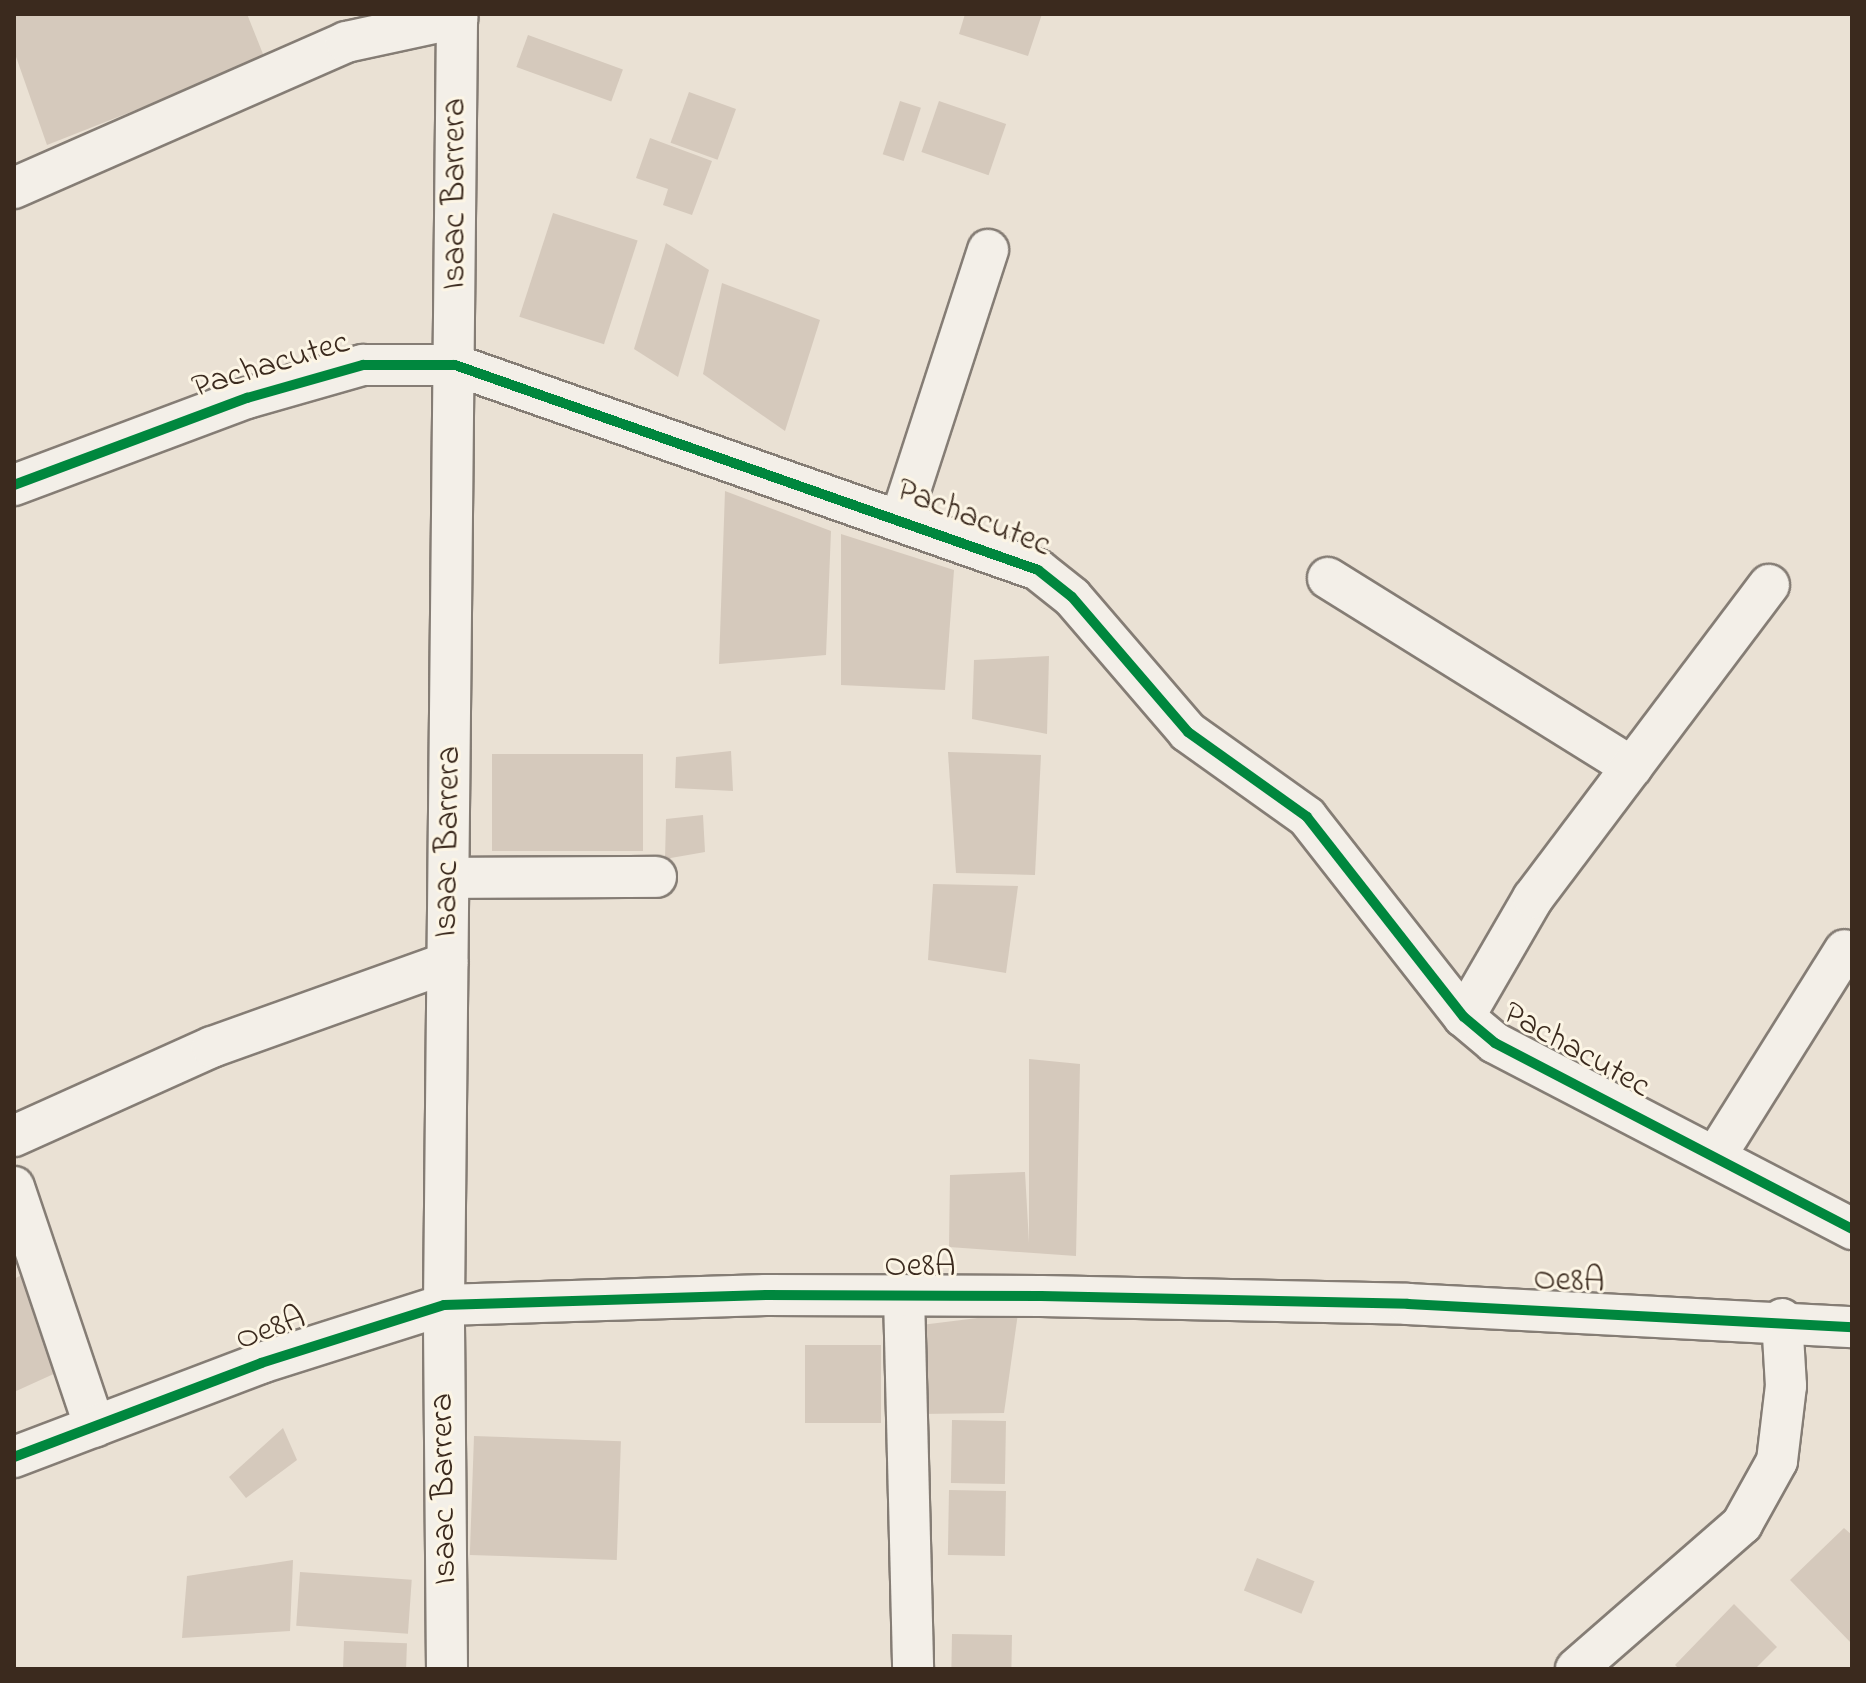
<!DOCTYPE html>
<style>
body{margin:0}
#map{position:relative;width:1866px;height:1683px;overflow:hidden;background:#eae1d4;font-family:"Indie Flower",sans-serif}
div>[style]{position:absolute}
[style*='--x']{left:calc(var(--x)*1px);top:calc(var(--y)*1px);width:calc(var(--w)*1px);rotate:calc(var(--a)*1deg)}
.building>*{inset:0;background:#d5c9bc;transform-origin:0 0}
.roads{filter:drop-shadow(2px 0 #857d75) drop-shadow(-2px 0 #857d75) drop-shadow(0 2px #857d75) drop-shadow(0 -2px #857d75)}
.minor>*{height:40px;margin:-20px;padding:0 20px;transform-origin:20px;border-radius:20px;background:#f3efe8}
.cycleway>*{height:10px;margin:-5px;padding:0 5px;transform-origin:5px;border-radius:5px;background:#00873e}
span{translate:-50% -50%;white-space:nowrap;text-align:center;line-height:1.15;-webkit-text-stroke:6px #fcf5e5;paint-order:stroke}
.street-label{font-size:34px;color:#3b2a1e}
.frame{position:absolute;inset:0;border:16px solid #3b2a1e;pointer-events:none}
</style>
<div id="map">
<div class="building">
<div style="clip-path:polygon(14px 14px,247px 14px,265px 59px,47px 145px,14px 51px)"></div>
<div style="clip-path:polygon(965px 14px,1042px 14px,1028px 56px,959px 34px)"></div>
<div style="left:528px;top:35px;width:101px;height:34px;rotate:20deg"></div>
<div style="left:689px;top:92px;width:50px;height:54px;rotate:20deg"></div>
<div style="left:900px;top:101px;width:22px;height:56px;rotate:18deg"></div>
<div style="left:939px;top:101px;width:71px;height:54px;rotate:19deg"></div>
<div style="clip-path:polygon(650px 138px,712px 161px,692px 215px,663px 205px,668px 189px,636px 178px)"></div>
<div style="left:553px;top:213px;width:89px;height:109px;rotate:18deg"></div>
<div style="clip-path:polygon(666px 243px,709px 270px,678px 377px,634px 349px)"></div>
<div style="clip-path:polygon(722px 283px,820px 320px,785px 431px,703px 374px)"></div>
<div style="clip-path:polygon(725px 491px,831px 531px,826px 655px,719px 664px)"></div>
<div style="clip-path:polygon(841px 534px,954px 570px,945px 690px,841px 685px)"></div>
<div style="clip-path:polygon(1049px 656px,1047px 734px,972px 719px,974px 660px)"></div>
<div style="clip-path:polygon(731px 751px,733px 791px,675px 788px,676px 757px)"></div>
<div style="clip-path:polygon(948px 752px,1041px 755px,1035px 875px,956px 873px)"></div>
<div style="left:492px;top:754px;width:151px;height:97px"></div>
<div style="clip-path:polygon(703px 815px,705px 852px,665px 859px,666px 819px)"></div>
<div style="clip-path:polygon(933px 884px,1018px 886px,1006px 973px,928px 960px)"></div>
<div style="clip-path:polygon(1029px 1059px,1080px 1064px,1076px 1256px,949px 1247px,950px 1175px,1025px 1172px,1029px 1243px)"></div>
<div style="clip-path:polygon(31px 1270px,58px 1372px,14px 1392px,14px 1279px)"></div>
<div style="clip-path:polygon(1018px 1313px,1004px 1413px,918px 1414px,905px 1327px)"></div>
<div style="left:805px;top:1345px;width:76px;height:78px"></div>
<div style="left:952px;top:1420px;width:54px;height:63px;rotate:1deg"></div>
<div style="clip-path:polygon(283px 1428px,297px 1460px,246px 1498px,229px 1477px)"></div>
<div style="left:474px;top:1436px;width:147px;height:119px;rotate:2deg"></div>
<div style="left:949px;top:1490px;width:57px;height:65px;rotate:1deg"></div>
<div style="clip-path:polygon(1844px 1528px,1852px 1535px,1852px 1644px,1790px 1580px)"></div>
<div style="left:1257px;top:1558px;width:62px;height:35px;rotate:22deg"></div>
<div style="clip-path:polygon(293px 1560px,290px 1631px,182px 1638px,187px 1576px)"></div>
<div style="left:300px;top:1572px;width:112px;height:54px;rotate:4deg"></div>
<div style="clip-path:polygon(1734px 1604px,1777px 1647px,1755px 1669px,1679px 1669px,1675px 1665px)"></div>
<div style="left:952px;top:1634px;width:60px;height:35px;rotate:1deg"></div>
<div style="left:344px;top:1641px;width:63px;height:28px;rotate:2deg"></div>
</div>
<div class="roads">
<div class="minor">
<div style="--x:14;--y:188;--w:363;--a:-23.7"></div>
<div style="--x:346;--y:42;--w:114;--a:-12.2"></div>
<div style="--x:14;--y:485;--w:249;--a:-20.5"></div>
<div style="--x:247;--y:398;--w:121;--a:-15.9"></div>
<div style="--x:363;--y:365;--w:92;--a:0"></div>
<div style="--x:455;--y:365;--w:618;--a:19.37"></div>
<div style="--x:1038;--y:570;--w:43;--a:38.5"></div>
<div style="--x:1072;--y:597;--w:178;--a:49.3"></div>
<div style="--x:1188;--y:732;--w:146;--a:35.5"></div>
<div style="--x:1307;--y:817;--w:254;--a:51.9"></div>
<div style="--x:1464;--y:1017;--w:40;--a:40"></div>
<div style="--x:1495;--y:1043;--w:403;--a:27.5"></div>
<div style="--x:900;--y:521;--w:285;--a:-72"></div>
<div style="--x:1328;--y:578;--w:358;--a:31.9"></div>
<div style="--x:449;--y:878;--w:207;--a:-0.3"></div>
<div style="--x:1464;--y:1017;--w:138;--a:-59.9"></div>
<div style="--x:1533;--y:898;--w:392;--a:-53"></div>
<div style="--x:14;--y:1136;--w:217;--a:-24.2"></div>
<div style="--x:212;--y:1047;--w:250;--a:-19.7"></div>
<div style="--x:1715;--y:1157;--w:244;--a:-57.9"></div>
<div style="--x:14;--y:1187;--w:253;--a:71.4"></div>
<div style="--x:904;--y:1295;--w:374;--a:88.6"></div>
<div style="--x:14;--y:1457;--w:264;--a:-20.8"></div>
<div style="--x:261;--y:1363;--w:192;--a:-17.6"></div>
<div style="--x:444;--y:1305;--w:322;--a:-1.8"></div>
<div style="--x:766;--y:1295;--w:275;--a:0.2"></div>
<div style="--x:1041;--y:1296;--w:367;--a:1.2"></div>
<div style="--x:1408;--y:1304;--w:445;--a:3"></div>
<div style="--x:447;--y:1669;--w:364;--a:-90.5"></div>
<div style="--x:444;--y:1305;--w:1291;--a:-89.42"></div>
<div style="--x:1576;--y:1669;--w:220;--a:-41.1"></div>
<div style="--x:1742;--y:1524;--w:72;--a:-60.9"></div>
<div style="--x:1777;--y:1461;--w:76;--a:-83.2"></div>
<div style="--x:1786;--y:1386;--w:67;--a:-93.4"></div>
</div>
</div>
<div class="cycleway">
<div style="--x:14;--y:485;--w:249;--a:-20.5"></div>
<div style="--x:247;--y:398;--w:121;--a:-15.9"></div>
<div style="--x:363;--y:365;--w:92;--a:0"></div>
<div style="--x:455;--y:365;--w:618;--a:19.37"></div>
<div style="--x:1038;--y:570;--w:43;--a:38.5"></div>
<div style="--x:1072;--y:597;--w:178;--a:49.3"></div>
<div style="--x:1188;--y:732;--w:146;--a:35.5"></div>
<div style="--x:1307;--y:817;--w:254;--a:51.9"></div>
<div style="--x:1464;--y:1017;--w:40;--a:40"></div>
<div style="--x:1495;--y:1043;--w:403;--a:27.5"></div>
<div style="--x:14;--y:1457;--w:264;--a:-20.8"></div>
<div style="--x:261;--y:1363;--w:192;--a:-17.6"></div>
<div style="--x:444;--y:1305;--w:322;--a:-1.8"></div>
<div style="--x:766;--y:1295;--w:275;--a:0.2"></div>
<div style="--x:1041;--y:1296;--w:367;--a:1.2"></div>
<div style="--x:1408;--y:1304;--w:445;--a:3"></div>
</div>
<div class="street-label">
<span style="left:456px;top:194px;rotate:-90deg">Isaac Barrera</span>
<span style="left:271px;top:366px;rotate:-17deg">Pachacutec</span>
<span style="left:973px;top:519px;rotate:21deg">Pachacutec</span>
<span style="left:449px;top:842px;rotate:-89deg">Isaac Barrera</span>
<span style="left:1576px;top:1051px;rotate:29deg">Pachacutec</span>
<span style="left:920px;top:1268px">Oe8A</span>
<span style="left:1569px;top:1282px;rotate:2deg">Oe8A</span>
<span style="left:271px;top:1330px;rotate:-20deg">Oe8A</span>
<span style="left:445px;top:1489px;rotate:-91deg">Isaac Barrera</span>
</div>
<div class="frame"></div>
</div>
